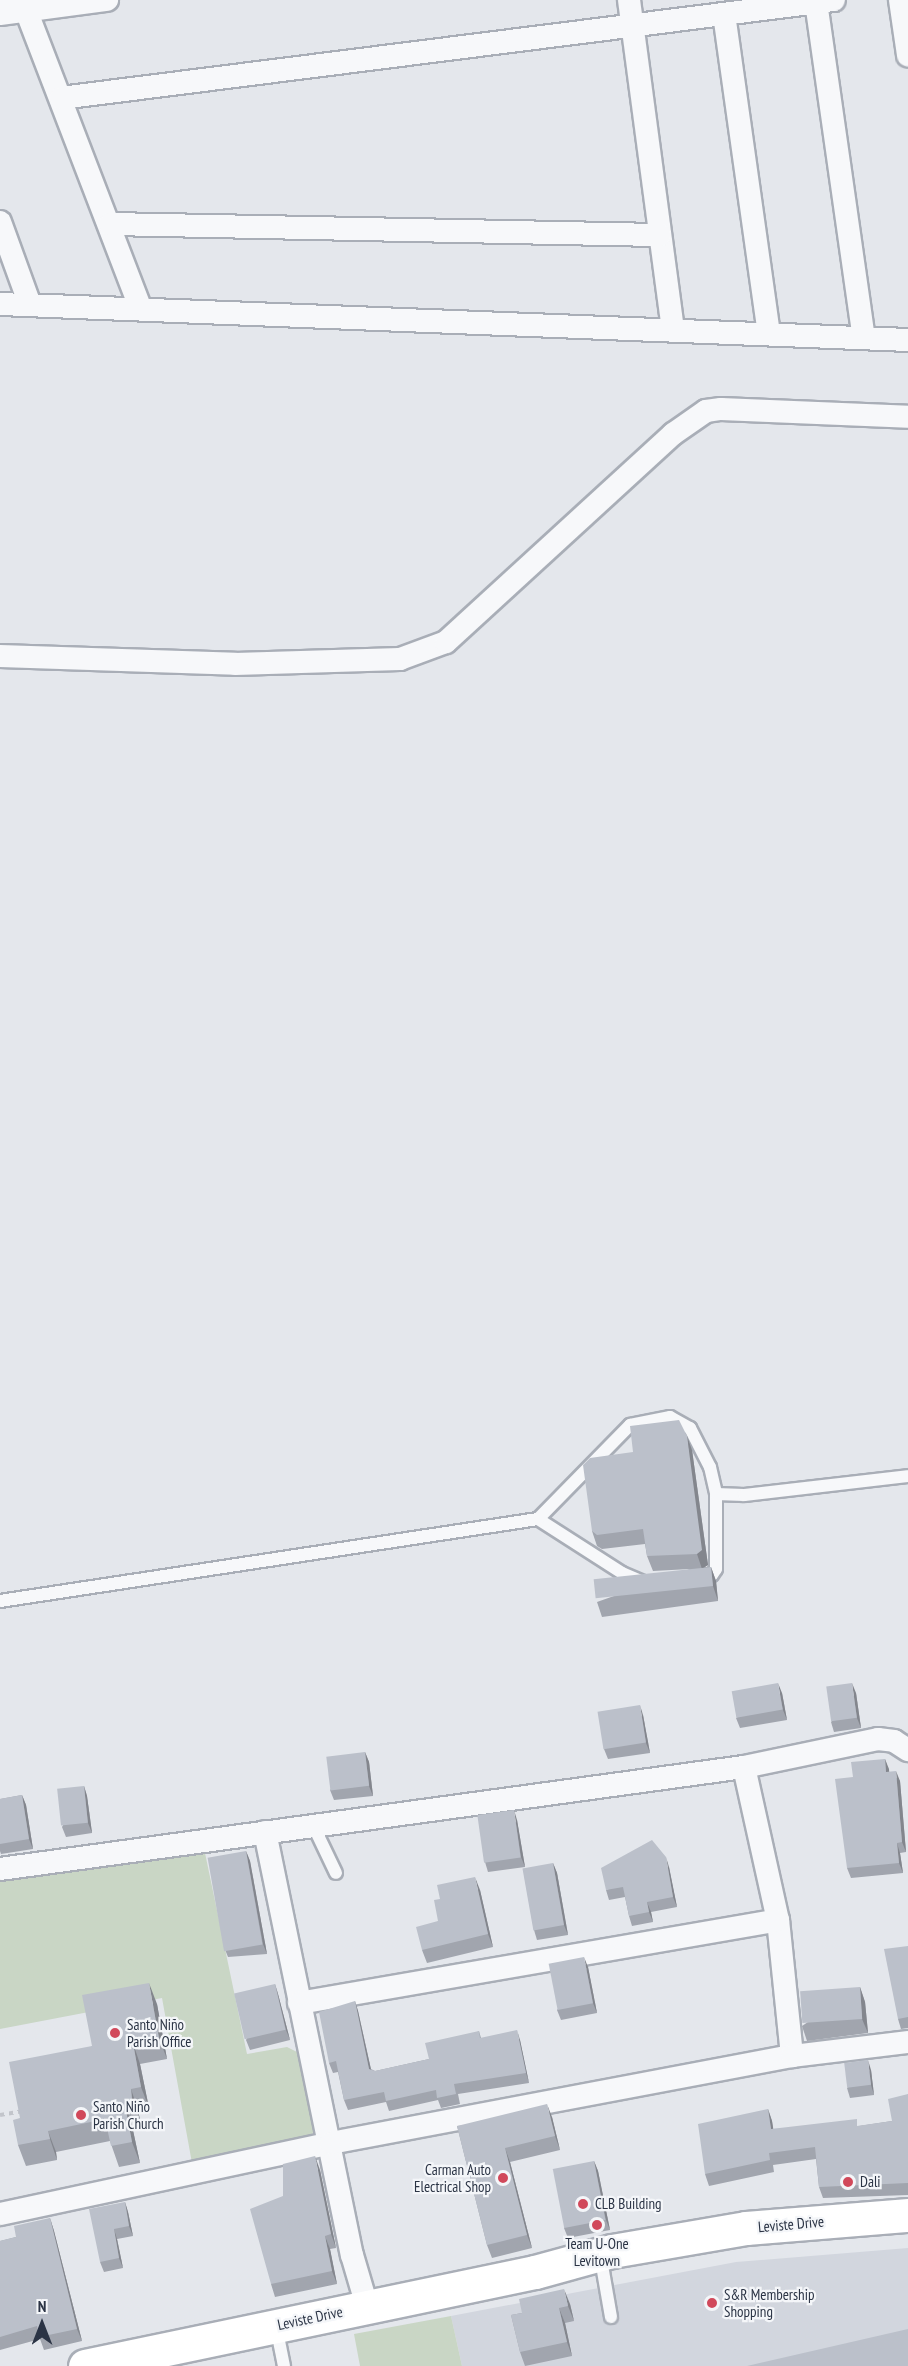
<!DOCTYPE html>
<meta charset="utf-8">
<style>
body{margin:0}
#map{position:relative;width:908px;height:2366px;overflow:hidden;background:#e4e7ec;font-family:"PT Sans Narrow",sans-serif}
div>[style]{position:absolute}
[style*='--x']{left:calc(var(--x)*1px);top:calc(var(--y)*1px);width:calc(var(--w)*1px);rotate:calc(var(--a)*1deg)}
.built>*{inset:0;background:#d2d6de}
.green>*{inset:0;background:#c9d6c5}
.path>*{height:4px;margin-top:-2px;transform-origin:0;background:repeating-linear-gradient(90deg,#c2c5cb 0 4.5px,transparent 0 9px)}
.roads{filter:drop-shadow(2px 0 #a9aeb7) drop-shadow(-2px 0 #a9aeb7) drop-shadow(0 2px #a9aeb7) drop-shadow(0 -2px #a9aeb7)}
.service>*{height:12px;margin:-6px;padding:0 6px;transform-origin:6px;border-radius:6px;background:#f7f8fa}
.minor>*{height:22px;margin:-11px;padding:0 11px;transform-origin:11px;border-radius:11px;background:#f7f8fa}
.secondary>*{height:33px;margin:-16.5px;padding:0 16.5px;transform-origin:16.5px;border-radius:16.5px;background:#fff}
.wall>*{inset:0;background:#a1a5ae}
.shaded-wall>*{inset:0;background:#83868d}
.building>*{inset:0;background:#bbc0ca;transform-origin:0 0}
.dots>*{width:16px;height:16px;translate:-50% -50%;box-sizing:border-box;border:3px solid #f4f6f9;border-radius:50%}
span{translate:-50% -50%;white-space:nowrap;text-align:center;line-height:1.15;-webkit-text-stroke:4.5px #f4f6f9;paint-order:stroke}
.poi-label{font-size:15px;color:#2b3445}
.left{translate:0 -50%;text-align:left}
.right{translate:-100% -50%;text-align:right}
.street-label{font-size:15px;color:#2b3445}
.north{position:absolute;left:12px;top:2294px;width:60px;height:60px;-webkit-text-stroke:4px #f4f6f9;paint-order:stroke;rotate:0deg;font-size:16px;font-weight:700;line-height:24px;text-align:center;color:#2b3445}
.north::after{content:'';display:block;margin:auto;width:21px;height:27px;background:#2b3445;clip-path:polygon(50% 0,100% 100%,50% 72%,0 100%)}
</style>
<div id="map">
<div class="built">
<div style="clip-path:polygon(908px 2248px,908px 2366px,462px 2366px,451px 2316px,736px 2262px)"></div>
</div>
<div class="green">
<div style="clip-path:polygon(201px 1850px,205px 1853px,247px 2054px,287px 2047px,299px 2053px,316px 2127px,310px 2138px,192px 2163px,162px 1998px,0 2029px,0 1878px)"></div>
<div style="clip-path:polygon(451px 2316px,462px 2366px,360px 2366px,354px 2334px)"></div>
</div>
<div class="path">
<div style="--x:0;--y:2115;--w:22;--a:-10"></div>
</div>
<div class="roads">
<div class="service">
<div style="--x:538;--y:1519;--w:100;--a:32.7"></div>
<div style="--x:622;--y:1573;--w:25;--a:23"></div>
<div style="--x:698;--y:1578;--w:14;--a:-12"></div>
<div style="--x:712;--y:1575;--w:7;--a:-56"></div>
<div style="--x:716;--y:1569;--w:75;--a:-90"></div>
<div style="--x:0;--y:1601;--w:544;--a:-8.67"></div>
<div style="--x:538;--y:1519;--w:132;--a:-45.6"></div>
<div style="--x:630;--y:1425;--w:41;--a:-11.3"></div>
<div style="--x:670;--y:1417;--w:23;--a:29"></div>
<div style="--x:690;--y:1428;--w:44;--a:62.9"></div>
<div style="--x:710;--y:1467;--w:28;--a:77"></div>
<div style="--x:716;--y:1494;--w:28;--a:2"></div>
<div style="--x:744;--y:1495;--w:165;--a:-6.6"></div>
<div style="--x:313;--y:1825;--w:53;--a:64.4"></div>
<div style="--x:600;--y:2254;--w:64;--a:80.1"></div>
<div style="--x:276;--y:2326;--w:41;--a:78.7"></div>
</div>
<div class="minor">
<div style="--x:10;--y:0;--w:19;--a:32"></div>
<div style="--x:26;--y:10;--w:320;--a:69"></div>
<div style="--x:629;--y:0;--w:333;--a:82.4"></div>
<div style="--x:900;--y:0;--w:56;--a:81.7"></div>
<div style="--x:816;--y:2;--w:339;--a:81.9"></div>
<div style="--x:0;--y:14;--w:108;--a:-7.5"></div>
<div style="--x:724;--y:14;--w:323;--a:82"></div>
<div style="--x:61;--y:98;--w:779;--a:-7.23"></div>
<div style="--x:0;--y:222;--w:88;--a:70.1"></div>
<div style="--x:110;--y:224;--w:550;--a:1.15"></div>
<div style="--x:0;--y:304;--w:909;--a:2.27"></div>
<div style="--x:0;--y:656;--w:235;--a:1.9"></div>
<div style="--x:235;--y:664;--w:165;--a:-1.7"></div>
<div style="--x:400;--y:659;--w:49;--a:-20.3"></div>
<div style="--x:446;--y:642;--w:308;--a:-42.5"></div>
<div style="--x:673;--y:434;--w:40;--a:-34.9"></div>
<div style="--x:706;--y:411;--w:15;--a:-8"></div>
<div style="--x:721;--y:409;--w:187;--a:2.4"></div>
<div style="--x:744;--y:1767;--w:157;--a:77.5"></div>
<div style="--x:778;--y:1920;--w:137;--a:84.1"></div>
<div style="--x:265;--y:1832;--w:432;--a:78.4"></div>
<div style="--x:352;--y:2255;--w:53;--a:73.6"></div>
<div style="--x:0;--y:1869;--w:751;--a:-7.81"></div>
<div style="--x:744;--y:1767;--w:137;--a:-11.8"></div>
<div style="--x:878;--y:1739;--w:16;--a:7"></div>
<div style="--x:894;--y:1741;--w:17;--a:33"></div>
<div style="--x:299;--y:2003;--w:486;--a:-9.8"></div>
<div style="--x:0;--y:2214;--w:339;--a:-12.1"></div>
<div style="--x:331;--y:2143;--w:469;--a:-10.7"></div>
<div style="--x:792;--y:2056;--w:117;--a:-6.9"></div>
</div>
<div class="secondary">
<div style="--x:85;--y:2366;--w:460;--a:-11.8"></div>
<div style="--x:535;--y:2272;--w:80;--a:-15.3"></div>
<div style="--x:612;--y:2251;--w:136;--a:-9.7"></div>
<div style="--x:746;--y:2228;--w:163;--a:-4.6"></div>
</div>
</div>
<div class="wall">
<div style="clip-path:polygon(692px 1450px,708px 1565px,704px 1567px,711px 1567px,716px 1581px,718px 1601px,602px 1617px,597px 1602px,690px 1569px,653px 1571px,647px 1556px,645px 1544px,602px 1549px,597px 1546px,592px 1531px)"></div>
<div style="clip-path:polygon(782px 1693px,787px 1720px,740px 1728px,736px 1718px)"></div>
<div style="clip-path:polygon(856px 1693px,861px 1728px,834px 1732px,831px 1722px)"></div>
<div style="clip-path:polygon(643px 1715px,650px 1753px,608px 1759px,604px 1749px)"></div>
<div style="clip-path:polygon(365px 1752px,369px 1762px,373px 1796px,334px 1800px,330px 1790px)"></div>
<div style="clip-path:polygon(885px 1759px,889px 1772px,900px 1781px,906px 1852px,900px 1853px,903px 1873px,851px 1878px,847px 1868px,853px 1777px)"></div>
<div style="clip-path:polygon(84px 1786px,87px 1796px,92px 1833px,66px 1837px,62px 1827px)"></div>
<div style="clip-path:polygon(22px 1795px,26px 1805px,33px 1849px,1px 1854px,0 1851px,0 1799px)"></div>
<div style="clip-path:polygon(517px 1820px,525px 1867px,488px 1872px,485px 1862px)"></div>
<div style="clip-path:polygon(246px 1851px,250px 1861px,267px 1954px,228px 1957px,224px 1947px)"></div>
<div style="clip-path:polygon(553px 1863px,557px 1873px,568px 1935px,537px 1940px,534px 1930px)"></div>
<div style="clip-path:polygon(669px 1867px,677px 1907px,651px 1912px,653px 1922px,632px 1926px,629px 1916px,625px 1897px,609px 1900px,606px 1890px)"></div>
<div style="clip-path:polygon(480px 1890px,493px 1947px,427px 1963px,422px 1950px,438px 1921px,440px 1899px)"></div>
<div style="clip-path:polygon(908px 1946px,908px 2028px,901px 2029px,898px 2019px)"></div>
<div style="clip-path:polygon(588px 1967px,597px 2013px,561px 2020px,557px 2010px)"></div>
<div style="clip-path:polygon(275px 1984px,278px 1994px,290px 2040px,250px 2050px,246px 2040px)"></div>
<div style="clip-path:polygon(860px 1987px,865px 2002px,868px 2033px,807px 2041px,802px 2026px)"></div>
<div style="clip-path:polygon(355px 2001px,358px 2011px,371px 2069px,375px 2071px,429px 2059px,479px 2031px,481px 2038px,520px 2040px,529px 2083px,458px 2094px,460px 2104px,441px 2108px,438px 2100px,389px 2111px,386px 2102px,348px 2110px,344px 2100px,338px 2072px,333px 2073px,329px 2063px)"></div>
<div style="clip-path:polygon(157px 2004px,167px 2059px,140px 2064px,149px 2108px,138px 2110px,140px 2120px,131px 2121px,140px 2163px,119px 2167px,110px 2141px,56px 2152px,57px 2160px,26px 2166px,18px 2145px,20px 2118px,92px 2046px)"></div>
<div style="clip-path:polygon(871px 2070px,874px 2095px,850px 2098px,847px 2088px)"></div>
<div style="clip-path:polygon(908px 2094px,908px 2195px,823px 2198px,819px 2187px,816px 2159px,773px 2165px,774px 2172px,709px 2186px,705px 2174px,768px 2109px,772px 2121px,773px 2129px,859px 2126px,892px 2121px)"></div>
<div style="clip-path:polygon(552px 2117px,560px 2150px,510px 2162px,532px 2248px,492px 2258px,487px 2245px,457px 2126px)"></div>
<div style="clip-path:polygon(594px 2161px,598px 2171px,610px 2230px,568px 2238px,564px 2228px)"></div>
<div style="clip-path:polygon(320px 2170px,336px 2248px,330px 2249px,337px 2284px,275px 2297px,271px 2284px,283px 2196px)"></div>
<div style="clip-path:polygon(125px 2202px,128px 2212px,133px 2236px,117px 2239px,123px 2268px,104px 2272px,100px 2262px)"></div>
<div style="clip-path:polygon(50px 2218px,54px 2231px,82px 2341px,44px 2350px,40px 2339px,0 2350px,0 2241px,16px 2237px)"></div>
<div style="clip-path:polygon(570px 2304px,574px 2321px,565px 2323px,572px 2356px,525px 2366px,520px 2352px,511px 2315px)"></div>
</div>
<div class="shaded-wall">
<div style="clip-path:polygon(687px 1436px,692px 1450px,708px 1565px,702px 1569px,697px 1554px)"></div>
<div style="clip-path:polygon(711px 1567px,716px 1581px,718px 1601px,713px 1586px)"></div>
<div style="clip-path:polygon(778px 1683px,782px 1693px,787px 1720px,783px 1710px)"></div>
<div style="clip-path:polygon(852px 1683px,856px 1693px,861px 1728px,857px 1718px)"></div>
<div style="clip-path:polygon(640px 1705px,643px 1715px,650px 1753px,646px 1743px)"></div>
<div style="clip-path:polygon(365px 1752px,369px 1762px,373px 1796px,369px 1786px)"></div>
<div style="clip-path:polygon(885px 1759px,889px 1769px,890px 1782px,886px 1772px)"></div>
<div style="clip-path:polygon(896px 1771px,900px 1781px,906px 1852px,902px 1842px)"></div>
<div style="clip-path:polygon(84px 1786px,87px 1796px,92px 1833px,88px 1823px)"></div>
<div style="clip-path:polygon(22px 1795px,26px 1805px,33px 1849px,29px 1839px)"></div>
<div style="clip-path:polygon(514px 1810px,517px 1820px,525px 1867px,521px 1857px)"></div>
<div style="clip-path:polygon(897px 1843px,900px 1853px,903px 1873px,899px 1863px)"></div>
<div style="clip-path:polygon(246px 1851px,250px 1861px,267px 1954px,263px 1944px)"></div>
<div style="clip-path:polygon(666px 1857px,669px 1867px,677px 1907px,673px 1897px)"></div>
<div style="clip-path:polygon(553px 1863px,557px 1873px,568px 1935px,564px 1925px)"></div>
<div style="clip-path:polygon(475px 1877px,480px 1890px,493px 1947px,488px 1934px)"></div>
<div style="clip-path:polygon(647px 1902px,651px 1912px,653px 1922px,649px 1912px)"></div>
<div style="clip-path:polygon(584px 1957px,588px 1967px,597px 2013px,593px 2003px)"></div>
<div style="clip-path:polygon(149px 1983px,157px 2004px,167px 2059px,159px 2038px)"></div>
<div style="clip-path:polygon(275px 1984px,278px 1994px,290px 2040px,286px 2030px)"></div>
<div style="clip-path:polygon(860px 1987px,865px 2002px,868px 2033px,862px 2019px)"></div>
<div style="clip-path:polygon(355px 2001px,358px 2011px,373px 2079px,369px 2069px)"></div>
<div style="clip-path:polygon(517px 2030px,520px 2040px,529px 2083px,526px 2073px)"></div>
<div style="clip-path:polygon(133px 2043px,140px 2064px,149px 2108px,141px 2087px)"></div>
<div style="clip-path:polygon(868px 2060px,871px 2070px,874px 2095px,871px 2085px)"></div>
<div style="clip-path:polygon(131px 2089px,138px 2110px,140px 2120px,132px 2099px)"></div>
<div style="clip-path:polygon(124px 2100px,131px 2121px,140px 2163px,132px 2142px)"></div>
<div style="clip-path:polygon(547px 2104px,552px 2117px,560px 2150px,555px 2136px)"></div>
<div style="clip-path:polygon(768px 2109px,772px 2121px,775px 2140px,771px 2129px)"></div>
<div style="clip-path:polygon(48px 2131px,56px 2152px,57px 2160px,50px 2139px)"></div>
<div style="clip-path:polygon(505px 2148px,510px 2162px,532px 2248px,527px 2235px)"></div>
<div style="clip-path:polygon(315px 2156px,320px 2170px,336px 2248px,331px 2234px)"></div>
<div style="clip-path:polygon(594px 2161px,598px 2171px,610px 2230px,606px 2220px)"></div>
<div style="clip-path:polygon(125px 2202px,128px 2212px,133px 2236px,129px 2226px)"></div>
<div style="clip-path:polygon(50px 2218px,54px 2231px,82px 2341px,77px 2329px)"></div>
<div style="clip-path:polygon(114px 2229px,117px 2239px,123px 2268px,119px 2258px)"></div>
<div style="clip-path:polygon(325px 2236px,330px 2249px,337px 2284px,332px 2271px)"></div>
<div style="clip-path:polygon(564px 2289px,570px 2304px,574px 2321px,568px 2306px)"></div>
<div style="clip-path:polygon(559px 2308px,565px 2323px,572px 2356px,567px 2342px)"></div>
</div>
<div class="building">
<div style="clip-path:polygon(679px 1420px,687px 1436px,702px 1550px,697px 1554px,647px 1556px,643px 1529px,597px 1535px,592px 1531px,583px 1465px,590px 1458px,633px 1452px,630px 1426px)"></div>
<div style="left:711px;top:1567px;width:19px;height:118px;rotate:84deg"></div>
<div style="left:778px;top:1683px;width:27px;height:47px;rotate:80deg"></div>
<div style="left:852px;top:1683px;width:35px;height:26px;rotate:82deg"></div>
<div style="left:640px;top:1705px;width:38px;height:43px;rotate:81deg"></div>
<div style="left:365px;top:1752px;width:34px;height:39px;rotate:83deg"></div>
<div style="clip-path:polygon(885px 1759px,886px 1772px,896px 1771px,902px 1842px,897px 1843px,899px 1863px,847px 1868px,835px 1779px,853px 1777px,851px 1762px)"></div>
<div style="left:84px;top:1786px;width:37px;height:27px;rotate:84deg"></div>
<div style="clip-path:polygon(22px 1795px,29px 1839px,0 1844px,0 1799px)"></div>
<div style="left:514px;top:1810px;width:48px;height:37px;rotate:82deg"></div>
<div style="clip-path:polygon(652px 1840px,666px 1857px,673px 1897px,647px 1902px,649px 1912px,629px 1916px,623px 1887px,606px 1890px,601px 1868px)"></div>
<div style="left:246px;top:1851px;width:95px;height:39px;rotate:80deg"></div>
<div style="left:553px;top:1863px;width:63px;height:31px;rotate:80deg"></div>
<div style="clip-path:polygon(475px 1877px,488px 1934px,422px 1950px,416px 1927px,438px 1921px,434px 1900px,440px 1899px,437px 1885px)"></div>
<div style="clip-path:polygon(908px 1946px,908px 2017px,898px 2019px,884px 1949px)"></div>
<div style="left:584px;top:1957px;width:47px;height:36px;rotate:79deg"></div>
<div style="clip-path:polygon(149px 1983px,159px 2038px,133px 2043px,141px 2087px,131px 2089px,132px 2099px,124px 2100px,132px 2142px,111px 2146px,105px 2119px,48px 2131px,50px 2139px,18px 2145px,13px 2120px,20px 2118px,9px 2062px,92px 2046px,82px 1995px)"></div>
<div style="left:275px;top:1984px;width:47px;height:42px;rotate:77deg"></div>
<div style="left:860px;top:1987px;width:32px;height:60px;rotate:86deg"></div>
<div style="clip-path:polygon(355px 2001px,369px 2069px,375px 2071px,429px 2059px,425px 2043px,479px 2031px,480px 2038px,517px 2030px,526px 2073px,454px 2084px,456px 2094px,437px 2098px,436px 2090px,386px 2101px,384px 2092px,344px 2100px,336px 2061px,329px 2063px,319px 2012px)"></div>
<div style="left:868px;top:2060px;width:25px;height:24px;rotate:83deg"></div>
<div style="clip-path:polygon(908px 2094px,908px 2183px,819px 2187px,815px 2147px,769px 2153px,770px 2160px,705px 2174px,698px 2124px,768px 2109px,771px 2129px,857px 2119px,857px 2126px,892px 2121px,888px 2099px)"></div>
<div style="clip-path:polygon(547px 2104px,555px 2136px,505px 2148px,527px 2235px,487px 2245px,457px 2126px)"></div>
<div style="clip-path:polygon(315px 2156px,331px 2234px,325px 2236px,332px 2271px,271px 2284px,250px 2209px,283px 2196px,283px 2164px)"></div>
<div style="left:594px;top:2161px;width:60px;height:42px;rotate:79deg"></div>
<div style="clip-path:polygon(125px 2202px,129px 2226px,114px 2229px,119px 2258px,100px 2262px,89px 2209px)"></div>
<div style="clip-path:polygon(50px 2218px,77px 2329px,39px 2337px,37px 2326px,0 2337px,0 2241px,16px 2237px,14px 2226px)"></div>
<div style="clip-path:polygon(564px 2289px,568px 2306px,559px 2308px,567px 2342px,520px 2352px,511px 2315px,522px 2313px,519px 2299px)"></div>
<div style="clip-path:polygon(908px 2329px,908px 2366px,747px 2366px)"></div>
</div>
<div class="dots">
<div style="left:115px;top:2033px;background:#d1495b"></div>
<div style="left:81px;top:2115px;background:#d1495b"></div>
<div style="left:503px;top:2178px;background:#d1495b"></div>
<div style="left:848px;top:2182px;background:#d1495b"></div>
<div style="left:583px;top:2204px;background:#d1495b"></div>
<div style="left:597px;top:2225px;background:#d1495b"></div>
<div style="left:712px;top:2303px;background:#d1495b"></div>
</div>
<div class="poi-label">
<span class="left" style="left:127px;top:2033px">Santo Niño<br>Parish Office</span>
<span class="left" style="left:93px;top:2115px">Santo Niño<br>Parish Church</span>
<span class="right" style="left:491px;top:2178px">Carman Auto<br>Electrical Shop</span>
<span class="left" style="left:860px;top:2182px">Dali</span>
<span class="left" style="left:595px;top:2204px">CLB Building</span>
<span style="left:597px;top:2252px">Team U-One<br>Levitown</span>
<span class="left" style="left:724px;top:2303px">S&amp;R Membership<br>Shopping</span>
</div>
<div class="street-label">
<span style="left:791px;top:2224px;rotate:-5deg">Leviste Drive</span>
<span style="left:310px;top:2318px;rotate:-12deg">Leviste Drive</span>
</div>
<div class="north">N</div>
</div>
